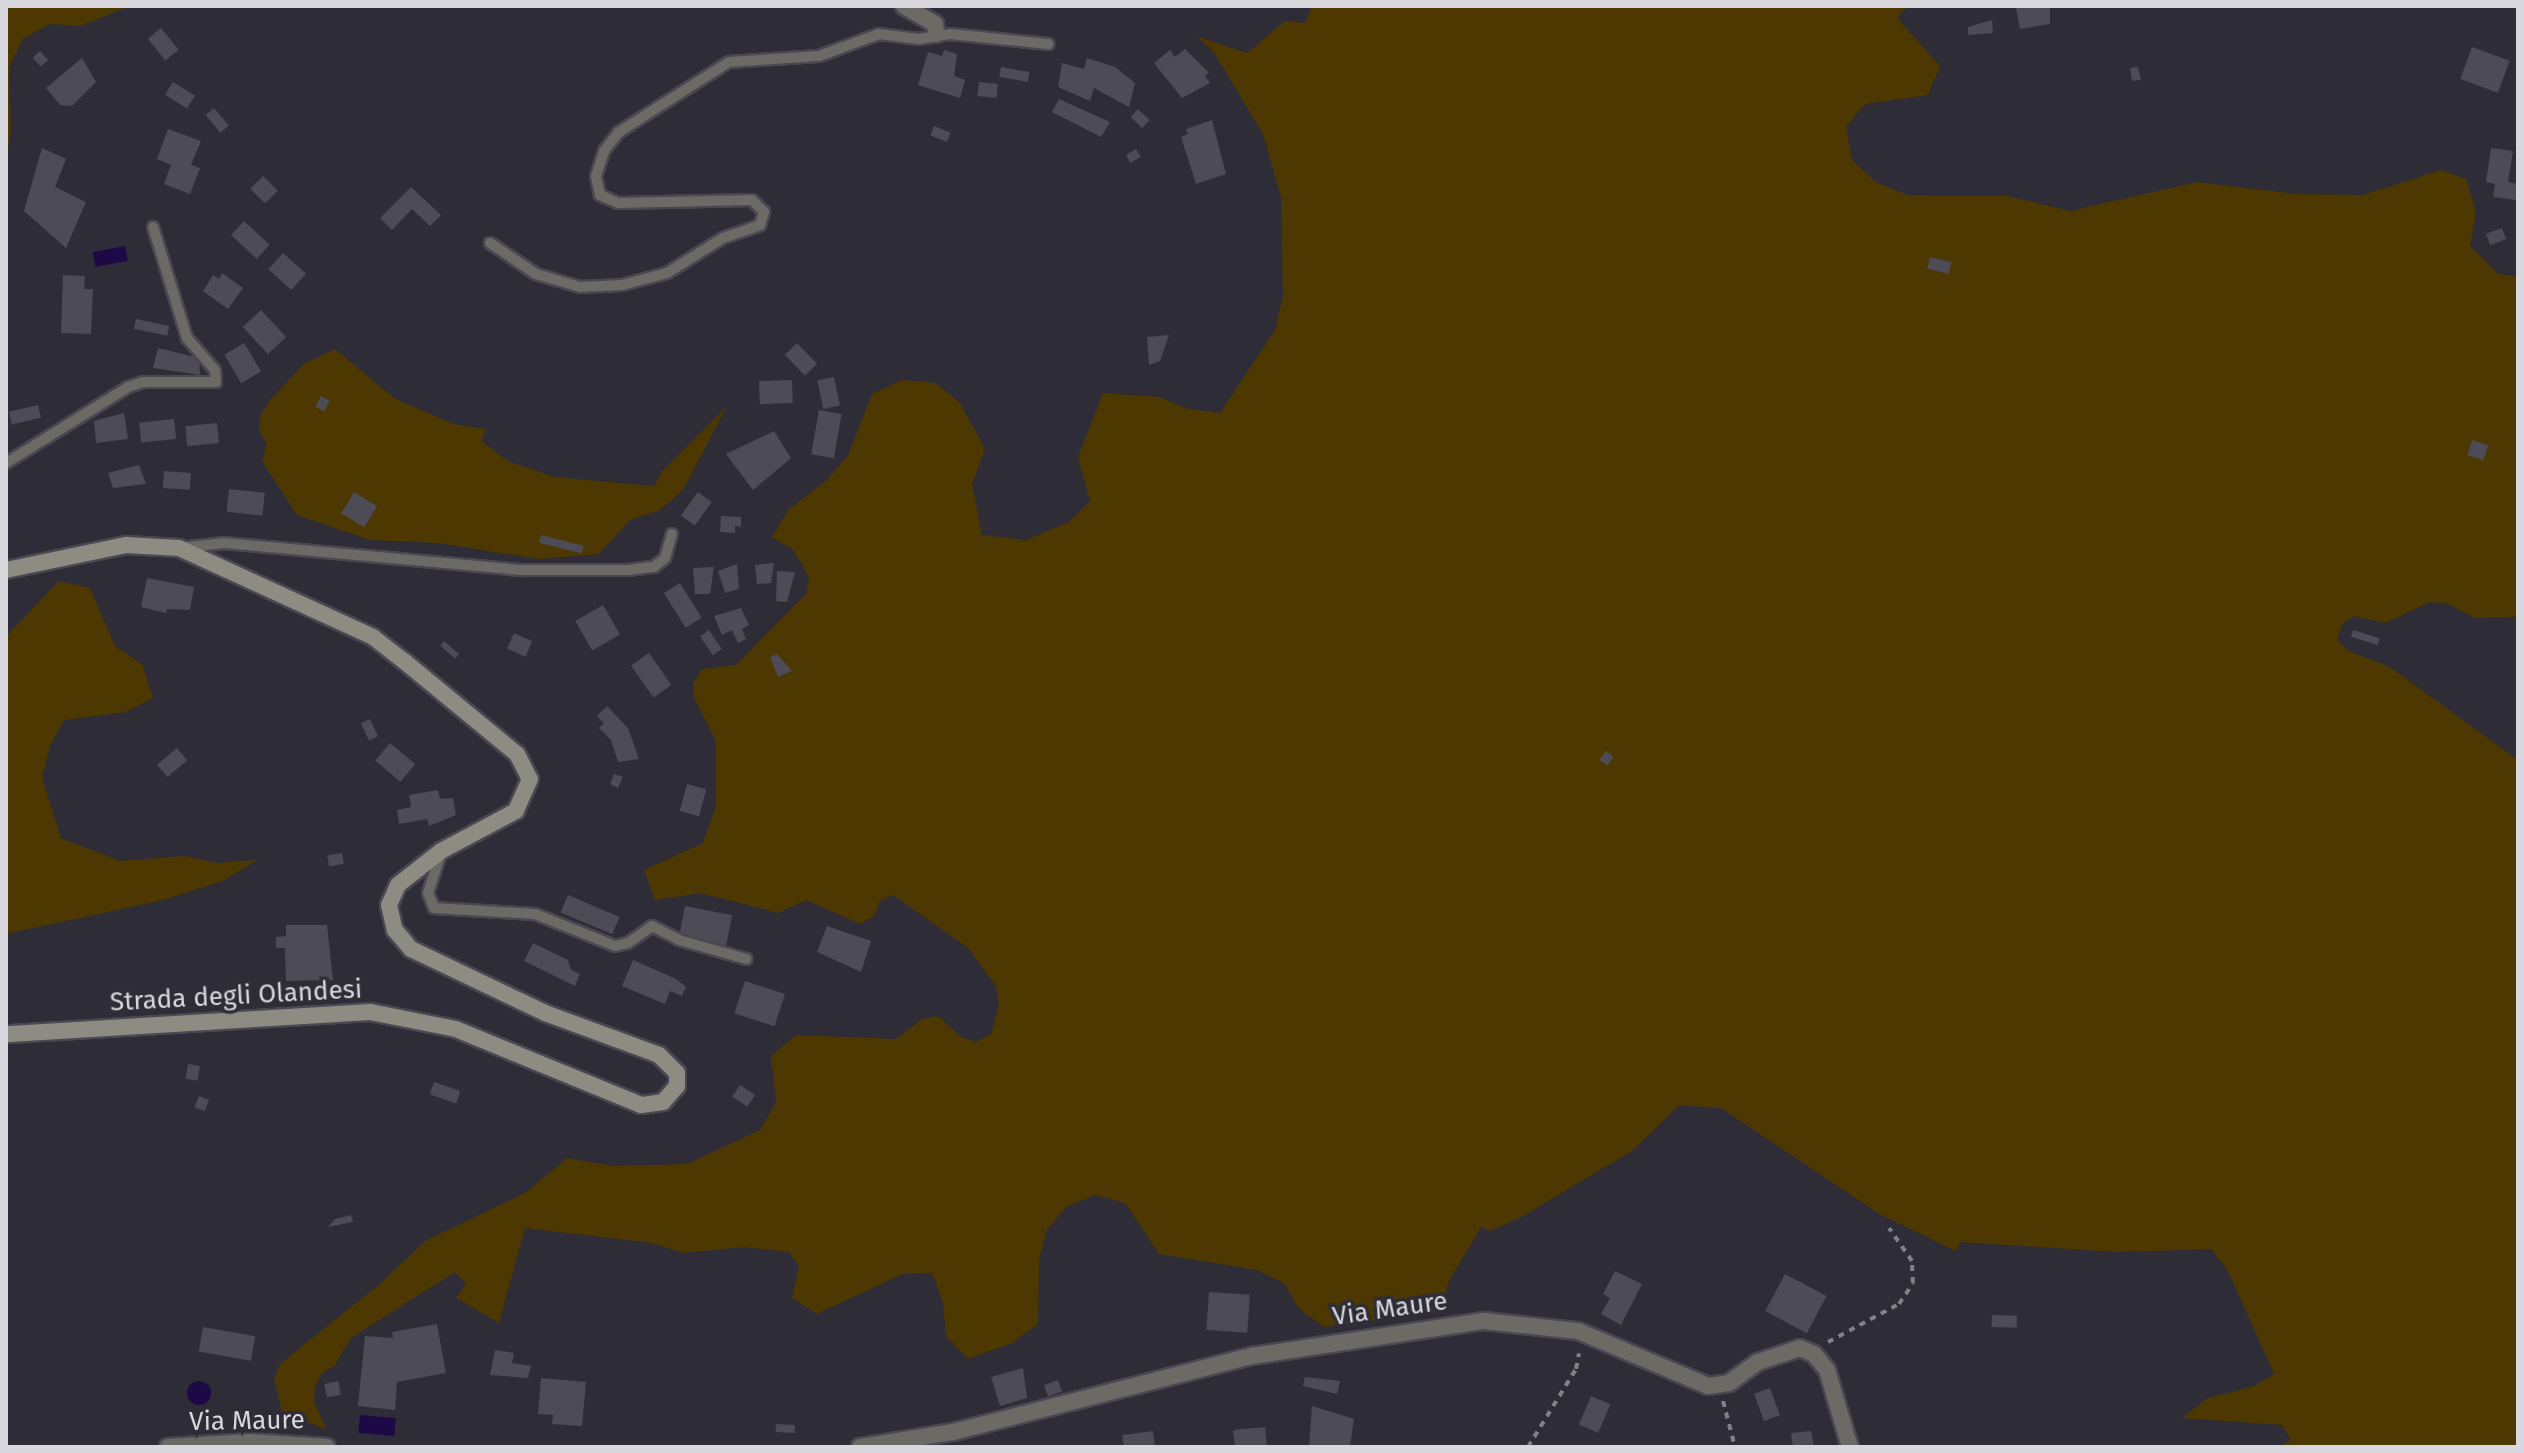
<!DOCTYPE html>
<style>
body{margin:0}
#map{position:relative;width:2524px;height:1453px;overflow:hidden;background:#2e2d37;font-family:"Fira Sans",sans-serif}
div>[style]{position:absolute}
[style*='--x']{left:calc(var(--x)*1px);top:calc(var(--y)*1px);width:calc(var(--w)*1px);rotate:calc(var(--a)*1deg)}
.green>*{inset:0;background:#4c3800}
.water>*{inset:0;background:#1d0946;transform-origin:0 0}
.round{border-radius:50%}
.building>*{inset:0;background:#4c4b56;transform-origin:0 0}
.path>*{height:4px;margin-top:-2px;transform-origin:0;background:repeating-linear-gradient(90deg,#818189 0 6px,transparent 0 12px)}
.roads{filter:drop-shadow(2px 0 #494852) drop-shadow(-2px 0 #494852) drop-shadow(0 2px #494852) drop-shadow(0 -2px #494852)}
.lane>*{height:10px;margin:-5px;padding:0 5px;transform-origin:5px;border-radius:5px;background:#6c6a65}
.street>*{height:16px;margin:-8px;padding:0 8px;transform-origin:8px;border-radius:8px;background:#6c6a65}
.secondary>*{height:16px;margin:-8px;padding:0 8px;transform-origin:8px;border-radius:8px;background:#8e8b83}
span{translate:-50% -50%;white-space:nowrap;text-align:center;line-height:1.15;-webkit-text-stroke:7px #2e2d37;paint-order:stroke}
.street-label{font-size:26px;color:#d8d8de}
.frame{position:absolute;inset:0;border:8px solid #d8d8de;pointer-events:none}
</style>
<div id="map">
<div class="green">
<div style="clip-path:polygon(6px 6px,130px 6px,80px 26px,49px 24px,22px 40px,9px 68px,11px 129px,6px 164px)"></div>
<div style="clip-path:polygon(1312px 6px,1908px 6px,1897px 18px,1940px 66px,1928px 95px,1865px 104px,1846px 127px,1852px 160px,1876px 182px,1907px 195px,2008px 196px,2070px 211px,2197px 182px,2296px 194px,2363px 195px,2441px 170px,2466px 179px,2476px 212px,2470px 246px,2498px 274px,2518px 276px,2518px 617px,2475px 618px,2446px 603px,2430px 602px,2385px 623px,2354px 616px,2342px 625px,2337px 640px,2349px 651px,2390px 667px,2518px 760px,2518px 1447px,2279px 1447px,2291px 1440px,2282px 1425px,2182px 1418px,2208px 1398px,2254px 1386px,2274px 1374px,2228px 1271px,2211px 1249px,2118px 1252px,1960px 1242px,1956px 1251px,1881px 1215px,1721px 1108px,1679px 1105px,1632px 1151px,1523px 1216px,1490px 1231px,1481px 1227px,1450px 1279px,1439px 1312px,1324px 1327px,1299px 1309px,1284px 1283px,1257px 1270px,1159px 1254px,1125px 1203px,1095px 1195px,1066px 1207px,1047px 1230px,1039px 1261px,1038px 1324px,1012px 1343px,968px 1359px,946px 1336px,943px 1303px,932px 1273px,902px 1274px,817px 1314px,792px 1298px,799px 1266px,789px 1252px,744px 1247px,683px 1253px,652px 1243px,525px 1228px,499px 1323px,456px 1298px,466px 1284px,455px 1272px,351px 1338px,335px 1365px,322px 1373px,315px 1387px,314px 1402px,327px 1430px,282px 1411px,274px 1379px,280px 1364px,382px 1282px,425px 1241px,525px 1193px,567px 1158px,614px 1166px,687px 1164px,760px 1130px,776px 1102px,771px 1056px,796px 1035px,896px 1039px,922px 1019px,938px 1016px,961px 1037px,976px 1042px,991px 1034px,999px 1004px,996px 986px,968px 948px,893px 895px,880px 901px,874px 916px,860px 924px,806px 900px,778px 913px,701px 893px,655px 900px,644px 870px,703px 843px,716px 806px,716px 741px,694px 698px,693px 683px,702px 669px,736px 665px,806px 594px,809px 578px,802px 564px,793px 550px,772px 537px,789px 509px,827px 480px,848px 455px,872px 394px,902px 380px,936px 383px,960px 403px,985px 449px,972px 484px,982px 535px,1026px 540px,1069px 522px,1090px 501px,1078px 457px,1103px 393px,1159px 397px,1188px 409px,1220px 413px,1275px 330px,1283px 296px,1281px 197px,1263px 134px,1213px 51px,1196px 36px,1247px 53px,1285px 21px,1305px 23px)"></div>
<div style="clip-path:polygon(335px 349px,394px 398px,453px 424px,486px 429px,481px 441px,508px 461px,554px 477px,654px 486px,662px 471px,727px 406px,683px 490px,660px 510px,630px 520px,599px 554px,539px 559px,438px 543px,370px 540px,297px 515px,262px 461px,267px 444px,259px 430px,261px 414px,270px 400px,304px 364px)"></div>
<div style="clip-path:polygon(59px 581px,90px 588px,115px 646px,142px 664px,153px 698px,126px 712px,64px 720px,50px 746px,42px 778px,61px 838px,120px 861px,184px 856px,217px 863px,257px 860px,225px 880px,163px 900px,6px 934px,6px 636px)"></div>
</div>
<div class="water">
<div style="left:125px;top:246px;width:15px;height:33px;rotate:79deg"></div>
<div class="round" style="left:187px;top:1381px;width:24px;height:24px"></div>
<div style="left:360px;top:1415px;width:36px;height:18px;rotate:5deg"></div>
</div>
<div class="building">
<div style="clip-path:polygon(2050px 6px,2050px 24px,2020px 29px,2016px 8px)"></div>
<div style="clip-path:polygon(1992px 20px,1993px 33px,1968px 35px,1968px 27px)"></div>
<div style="left:161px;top:28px;width:28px;height:17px;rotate:51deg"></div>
<div style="left:2472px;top:47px;width:40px;height:34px;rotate:20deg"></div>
<div style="clip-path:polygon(1185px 49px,1209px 73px,1205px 76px,1210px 83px,1182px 98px,1154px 63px,1170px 50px,1175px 57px)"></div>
<div style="clip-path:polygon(944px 50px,957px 54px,954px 76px,965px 80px,960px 98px,918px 85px,928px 52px,942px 56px)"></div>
<div style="left:40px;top:51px;width:12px;height:10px;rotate:48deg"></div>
<div style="clip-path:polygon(82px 58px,96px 82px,72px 106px,60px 105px,46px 88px)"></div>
<div style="clip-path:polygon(1087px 58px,1115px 67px,1135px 83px,1129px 107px,1094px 88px,1090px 101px,1058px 87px,1062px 63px,1084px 69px)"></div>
<div style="left:1001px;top:67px;width:29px;height:10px;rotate:10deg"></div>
<div style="clip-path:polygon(2138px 67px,2141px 80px,2132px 81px,2130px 68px)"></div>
<div style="left:173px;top:82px;width:26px;height:15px;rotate:32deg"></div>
<div style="left:979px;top:82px;width:19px;height:14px;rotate:6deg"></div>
<div style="clip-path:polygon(1059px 99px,1110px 122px,1101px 137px,1052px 112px)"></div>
<div style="left:214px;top:108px;width:23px;height:11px;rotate:50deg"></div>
<div style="left:1138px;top:109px;width:16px;height:11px;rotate:43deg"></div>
<div style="clip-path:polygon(1212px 120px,1226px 174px,1196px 184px,1181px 137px,1188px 134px,1186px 129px)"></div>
<div style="left:934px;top:126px;width:18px;height:10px;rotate:22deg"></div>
<div style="clip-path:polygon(168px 129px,201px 141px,191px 165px,200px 168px,190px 194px,164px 184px,171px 165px,157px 159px)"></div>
<div style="clip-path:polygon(42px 148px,66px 159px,55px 187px,86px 202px,66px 248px,24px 211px)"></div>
<div style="clip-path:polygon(2491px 148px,2513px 151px,2508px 182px,2518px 184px,2516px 200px,2493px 197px,2495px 184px,2486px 182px)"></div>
<div style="left:1136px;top:149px;width:9px;height:12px;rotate:58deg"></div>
<div style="left:263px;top:176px;width:21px;height:18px;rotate:45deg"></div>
<div style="clip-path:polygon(411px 187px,441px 215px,430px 226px,412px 209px,392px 230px,380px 218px)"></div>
<div style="left:244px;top:221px;width:35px;height:19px;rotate:43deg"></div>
<div style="left:2502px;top:228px;width:12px;height:17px;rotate:70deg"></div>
<div style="left:283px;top:253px;width:31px;height:22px;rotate:42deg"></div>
<div style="left:1930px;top:257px;width:22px;height:12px;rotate:13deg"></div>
<div style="clip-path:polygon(222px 273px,243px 288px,228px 309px,203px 291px,213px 275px,219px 279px)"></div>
<div style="clip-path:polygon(63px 275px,85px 276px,84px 289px,93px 289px,91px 334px,61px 333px)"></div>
<div style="left:261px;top:310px;width:37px;height:25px;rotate:47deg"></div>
<div style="left:136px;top:319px;width:34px;height:10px;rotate:12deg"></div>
<div style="clip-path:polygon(1169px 335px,1160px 361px,1149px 365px,1147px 337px)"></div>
<div style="left:244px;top:343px;width:33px;height:23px;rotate:59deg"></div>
<div style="left:797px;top:343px;width:29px;height:17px;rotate:46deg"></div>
<div style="clip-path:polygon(158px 348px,199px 358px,200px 375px,153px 368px)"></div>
<div style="left:834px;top:377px;width:29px;height:17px;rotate:78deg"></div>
<div style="left:792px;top:380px;width:23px;height:33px;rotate:88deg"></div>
<div style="left:321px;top:396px;width:10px;height:12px;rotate:29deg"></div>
<div style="left:38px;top:405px;width:13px;height:30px;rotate:77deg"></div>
<div style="left:819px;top:410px;width:23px;height:45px;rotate:10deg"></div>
<div style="clip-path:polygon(124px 413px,128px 439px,96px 443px,94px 421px)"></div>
<div style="left:174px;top:419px;width:20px;height:35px;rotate:84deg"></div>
<div style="left:217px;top:423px;width:20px;height:32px;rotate:84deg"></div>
<div style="clip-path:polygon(774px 431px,791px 458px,753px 490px,726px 454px)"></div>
<div style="left:2472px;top:440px;width:17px;height:16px;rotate:17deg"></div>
<div style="clip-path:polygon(139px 465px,146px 484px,113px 488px,108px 473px)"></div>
<div style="left:164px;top:471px;width:27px;height:17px;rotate:4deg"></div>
<div style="left:229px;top:489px;width:36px;height:23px;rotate:6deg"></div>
<div style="left:354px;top:492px;width:27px;height:25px;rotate:31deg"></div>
<div style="left:698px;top:492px;width:17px;height:29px;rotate:36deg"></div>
<div style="clip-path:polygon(721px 516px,741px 517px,741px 527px,735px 526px,735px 533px,720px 532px)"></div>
<div style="left:541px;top:535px;width:44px;height:8px;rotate:14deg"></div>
<div style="clip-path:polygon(774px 563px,771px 583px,757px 584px,755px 565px)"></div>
<div style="clip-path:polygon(737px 564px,739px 589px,725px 593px,718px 571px)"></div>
<div style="clip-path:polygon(714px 567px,710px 594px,695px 594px,693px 568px)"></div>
<div style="clip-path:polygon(777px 571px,795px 572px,787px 602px,776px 601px)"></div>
<div style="clip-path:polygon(147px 578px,194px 587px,190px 610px,167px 609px,166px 613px,141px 607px)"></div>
<div style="left:680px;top:583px;width:41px;height:19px;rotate:58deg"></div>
<div style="left:603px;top:605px;width:34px;height:32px;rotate:60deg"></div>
<div style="clip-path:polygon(741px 608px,749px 625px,742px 629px,746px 639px,738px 643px,732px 630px,722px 635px,714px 616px)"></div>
<div style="left:709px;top:630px;width:23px;height:11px;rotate:56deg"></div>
<div style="left:2353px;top:630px;width:28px;height:7px;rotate:17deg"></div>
<div style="left:514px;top:633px;width:20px;height:17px;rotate:24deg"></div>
<div style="left:444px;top:641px;width:20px;height:6px;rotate:41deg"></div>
<div style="left:649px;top:653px;width:39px;height:22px;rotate:55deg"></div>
<div style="clip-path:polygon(777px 654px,792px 671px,778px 677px,770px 657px)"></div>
<div style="clip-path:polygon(607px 706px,628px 728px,639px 759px,618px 762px,611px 740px,599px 728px,604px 723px,597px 716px)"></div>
<div style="left:370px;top:719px;width:19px;height:10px;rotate:65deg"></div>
<div style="left:390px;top:743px;width:33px;height:23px;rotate:40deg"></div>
<div style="left:177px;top:748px;width:16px;height:26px;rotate:50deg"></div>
<div style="left:1606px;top:751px;width:10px;height:11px;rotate:37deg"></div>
<div style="clip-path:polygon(614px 774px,623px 777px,618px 788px,610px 784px)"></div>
<div style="left:687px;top:784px;width:20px;height:28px;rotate:15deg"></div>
<div style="clip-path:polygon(438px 790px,440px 799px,453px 798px,456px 815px,429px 826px,427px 819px,399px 824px,397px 810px,411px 807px,409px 795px)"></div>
<div style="left:342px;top:853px;width:11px;height:15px;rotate:80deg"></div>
<div style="left:568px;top:895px;width:56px;height:19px;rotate:23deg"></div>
<div style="left:685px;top:906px;width:48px;height:31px;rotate:11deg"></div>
<div style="clip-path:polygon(286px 925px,327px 925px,333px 980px,286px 981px,285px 948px,276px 948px,276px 937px,286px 936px)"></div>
<div style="clip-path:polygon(827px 926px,871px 941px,861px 972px,817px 952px)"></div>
<div style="clip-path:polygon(533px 943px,568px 960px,571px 970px,580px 974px,575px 986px,524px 961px)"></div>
<div style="clip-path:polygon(633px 960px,676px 979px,686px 987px,682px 996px,670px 991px,665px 1004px,622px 986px)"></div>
<div style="left:745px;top:981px;width:42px;height:34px;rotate:18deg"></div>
<div style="clip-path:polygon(335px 985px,348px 985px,347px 998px,334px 998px)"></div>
<div style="left:188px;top:1064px;width:12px;height:15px;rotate:9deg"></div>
<div style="left:434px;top:1082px;width:28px;height:13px;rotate:19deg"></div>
<div style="left:740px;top:1085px;width:18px;height:14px;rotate:34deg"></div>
<div style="left:199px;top:1096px;width:11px;height:12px;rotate:22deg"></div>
<div style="clip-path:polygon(351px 1215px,353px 1222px,328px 1227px,335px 1219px)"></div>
<div style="clip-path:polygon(1615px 1271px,1642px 1284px,1621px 1325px,1601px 1314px,1610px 1298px,1603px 1294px)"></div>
<div style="left:1785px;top:1274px;width:47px;height:42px;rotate:28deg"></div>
<div style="left:1209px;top:1292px;width:41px;height:38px;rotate:4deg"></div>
<div style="left:1992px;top:1315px;width:25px;height:12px;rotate:2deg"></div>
<div style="clip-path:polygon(437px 1324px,446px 1373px,397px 1382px,395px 1410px,358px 1406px,365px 1336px,393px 1338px,392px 1332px)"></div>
<div style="left:203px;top:1327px;width:53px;height:25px;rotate:10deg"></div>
<div style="clip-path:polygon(495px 1350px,514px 1353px,512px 1363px,531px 1366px,528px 1378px,490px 1375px)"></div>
<div style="clip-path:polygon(1023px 1368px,1027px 1398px,1000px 1406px,991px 1377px)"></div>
<div style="clip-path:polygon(1305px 1377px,1340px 1381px,1337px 1394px,1303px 1386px)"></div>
<div style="clip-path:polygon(541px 1378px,586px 1382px,582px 1426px,552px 1424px,553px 1415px,538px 1414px)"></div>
<div style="left:1058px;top:1380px;width:12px;height:15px;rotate:70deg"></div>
<div style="left:338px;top:1381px;width:14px;height:14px;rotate:78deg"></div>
<div style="left:1770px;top:1388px;width:29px;height:17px;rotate:70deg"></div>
<div style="left:1591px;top:1396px;width:21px;height:31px;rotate:23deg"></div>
<div style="clip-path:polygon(1312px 1406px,1354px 1419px,1350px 1446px,1309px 1447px)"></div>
<div style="left:776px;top:1424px;width:19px;height:8px;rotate:3deg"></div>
<div style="clip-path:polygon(1265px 1427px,1267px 1447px,1235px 1447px,1233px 1430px)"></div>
<div style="clip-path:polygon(1153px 1431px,1155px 1447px,1124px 1447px,1122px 1435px)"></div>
<div style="clip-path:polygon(1811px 1431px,1814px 1447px,1793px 1447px,1791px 1433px)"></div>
</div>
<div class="path">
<div style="--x:1828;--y:1342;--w:81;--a:-28.2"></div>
<div style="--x:1899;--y:1304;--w:25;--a:-56"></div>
<div style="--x:1913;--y:1283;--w:22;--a:-93"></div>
<div style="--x:1912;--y:1261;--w:40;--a:-124.9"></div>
<div style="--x:1723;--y:1401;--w:48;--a:75.4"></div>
<div style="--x:1528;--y:1447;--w:92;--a:-58.4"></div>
<div style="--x:1576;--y:1369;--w:16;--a:-79"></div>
</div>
<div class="roads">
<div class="lane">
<div style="--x:490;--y:243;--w:55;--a:34"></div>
<div style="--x:536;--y:274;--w:46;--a:16.5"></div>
<div style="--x:580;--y:287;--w:42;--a:-2.7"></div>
<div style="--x:622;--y:285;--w:47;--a:-14.9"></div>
<div style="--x:667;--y:273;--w:66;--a:-32"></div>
<div style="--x:723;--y:238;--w:39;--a:-19"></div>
<div style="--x:760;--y:225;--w:14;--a:-73"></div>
<div style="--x:764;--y:212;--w:17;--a:-135"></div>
<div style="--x:752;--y:200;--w:134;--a:178.7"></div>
<div style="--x:618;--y:203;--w:20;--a:-156"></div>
<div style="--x:600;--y:195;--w:19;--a:-102"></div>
<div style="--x:596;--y:176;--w:26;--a:-72"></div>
<div style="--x:604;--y:151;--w:24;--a:-52"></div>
<div style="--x:619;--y:132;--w:130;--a:-32.5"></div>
<div style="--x:729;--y:62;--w:90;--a:-3.8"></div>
<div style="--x:819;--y:56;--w:64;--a:-20.1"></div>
<div style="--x:879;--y:34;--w:40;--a:7.1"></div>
<div style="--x:919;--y:39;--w:31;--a:-9"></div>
<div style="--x:950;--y:34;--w:99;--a:5.8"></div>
<div style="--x:6;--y:463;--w:144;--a:-31.9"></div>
<div style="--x:128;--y:387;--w:16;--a:-18"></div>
<div style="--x:143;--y:382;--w:73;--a:0"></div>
<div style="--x:216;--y:382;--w:12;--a:-95"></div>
<div style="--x:215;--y:370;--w:43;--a:-131.2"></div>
<div style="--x:187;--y:338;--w:116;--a:-107"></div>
<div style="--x:181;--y:548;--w:43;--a:-6.6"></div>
<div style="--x:224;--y:543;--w:300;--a:5.2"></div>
<div style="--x:523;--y:570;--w:105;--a:0"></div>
<div style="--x:628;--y:570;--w:26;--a:-7"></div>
<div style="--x:654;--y:567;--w:14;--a:-39"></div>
<div style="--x:665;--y:558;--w:25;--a:-74"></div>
<div style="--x:441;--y:853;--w:42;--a:108"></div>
<div style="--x:428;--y:893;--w:16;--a:68"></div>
<div style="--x:434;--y:908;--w:101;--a:3.4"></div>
<div style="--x:535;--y:914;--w:86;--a:21.8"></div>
<div style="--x:615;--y:946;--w:13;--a:-13"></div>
<div style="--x:628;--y:943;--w:29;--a:-35"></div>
<div style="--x:652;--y:926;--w:30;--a:27"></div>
<div style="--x:679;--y:940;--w:70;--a:15.8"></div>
</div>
<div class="street">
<div style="--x:904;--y:6;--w:36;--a:30"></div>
<div style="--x:935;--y:24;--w:10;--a:84"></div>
<div style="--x:168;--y:1447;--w:81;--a:-3.5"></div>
<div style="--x:249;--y:1442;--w:78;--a:3.7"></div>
<div style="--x:860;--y:1447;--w:94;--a:-9.2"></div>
<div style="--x:953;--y:1432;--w:309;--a:-14.3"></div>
<div style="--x:1252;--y:1356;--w:235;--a:-8.6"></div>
<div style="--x:1484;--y:1321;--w:95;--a:6.1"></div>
<div style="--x:1578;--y:1331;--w:141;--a:22.9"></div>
<div style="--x:1708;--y:1386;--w:21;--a:-8"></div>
<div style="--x:1729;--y:1383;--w:36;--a:-36"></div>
<div style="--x:1758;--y:1362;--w:44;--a:-18.4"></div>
<div style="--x:1800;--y:1348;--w:15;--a:23"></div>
<div style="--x:1814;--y:1354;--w:21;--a:51"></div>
<div style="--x:1827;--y:1370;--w:80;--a:73.4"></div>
</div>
<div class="secondary">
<div style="--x:6;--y:570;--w:123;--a:-11.8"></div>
<div style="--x:126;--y:545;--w:53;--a:3.2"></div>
<div style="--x:179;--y:548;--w:213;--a:24.6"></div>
<div style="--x:373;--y:637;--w:39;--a:38"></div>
<div style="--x:404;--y:661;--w:146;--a:39.5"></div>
<div style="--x:517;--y:754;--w:28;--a:63"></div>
<div style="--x:530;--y:779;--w:35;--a:114"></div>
<div style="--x:516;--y:811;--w:85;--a:151.9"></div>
<div style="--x:441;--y:851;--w:55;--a:141.7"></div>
<div style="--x:398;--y:885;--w:22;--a:114"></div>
<div style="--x:389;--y:905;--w:26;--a:77"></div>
<div style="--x:395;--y:930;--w:25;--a:50"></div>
<div style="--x:411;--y:949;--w:148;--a:25.5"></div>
<div style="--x:545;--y:1013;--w:121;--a:20.2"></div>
<div style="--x:659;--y:1055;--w:25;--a:45"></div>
<div style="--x:677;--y:1073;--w:13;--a:90"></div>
<div style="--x:677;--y:1086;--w:21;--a:131"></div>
<div style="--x:663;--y:1102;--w:22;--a:172"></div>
<div style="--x:641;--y:1105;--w:200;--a:-157.7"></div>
<div style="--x:456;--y:1029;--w:88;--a:-168.8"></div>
<div style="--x:370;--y:1012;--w:365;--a:176.5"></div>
</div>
</div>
<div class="street-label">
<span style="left:236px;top:996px;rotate:-3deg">Strada degli Olandesi</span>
<span style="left:1390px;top:1309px;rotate:-8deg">Via Maure</span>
<span style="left:247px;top:1421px;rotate:-1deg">Via Maure</span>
</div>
<div class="frame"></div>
</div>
